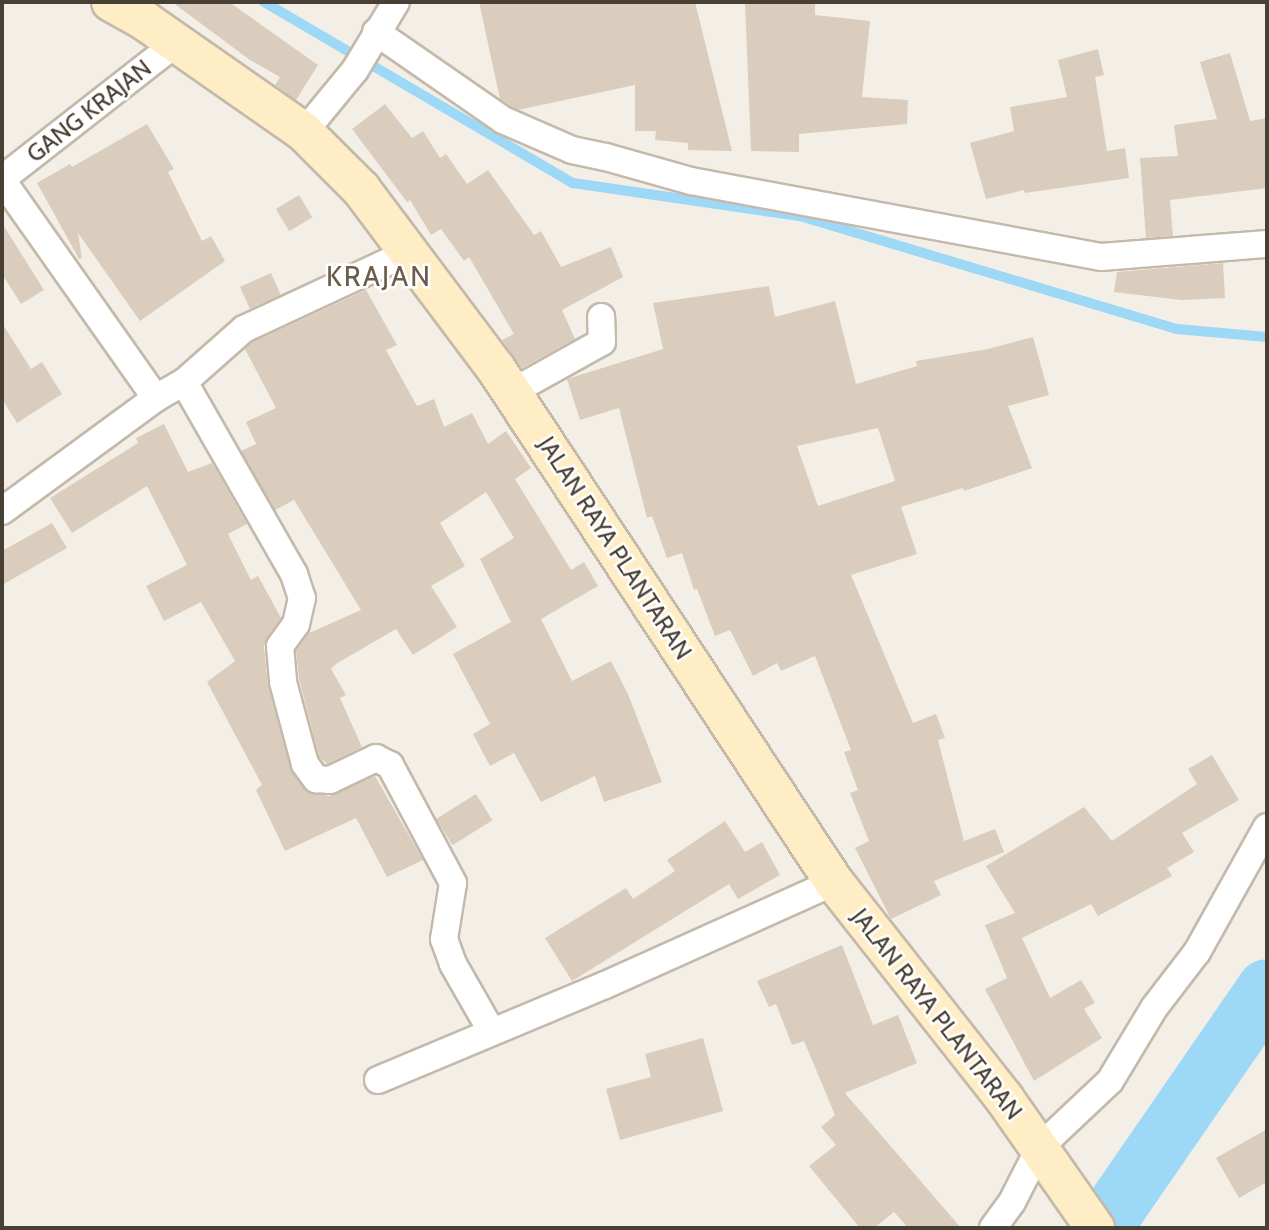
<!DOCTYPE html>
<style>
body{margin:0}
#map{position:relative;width:1269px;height:1230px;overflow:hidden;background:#f4efe6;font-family:Cabin,sans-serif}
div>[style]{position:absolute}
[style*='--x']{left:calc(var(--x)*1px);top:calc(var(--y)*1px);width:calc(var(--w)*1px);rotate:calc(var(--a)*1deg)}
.stream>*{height:10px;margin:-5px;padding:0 5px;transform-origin:5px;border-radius:5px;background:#9dd8f6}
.river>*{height:60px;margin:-30px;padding:0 30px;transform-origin:30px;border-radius:30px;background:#9dd8f6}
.building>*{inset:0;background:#dacdbd;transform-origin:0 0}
.roads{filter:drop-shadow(2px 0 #c4b9ab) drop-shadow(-2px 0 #c4b9ab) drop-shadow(0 2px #c4b9ab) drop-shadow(0 -2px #c4b9ab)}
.minor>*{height:26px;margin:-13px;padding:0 13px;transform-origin:13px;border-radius:13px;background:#fff}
.secondary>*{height:38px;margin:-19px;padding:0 19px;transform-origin:19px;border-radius:19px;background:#ffedc5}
span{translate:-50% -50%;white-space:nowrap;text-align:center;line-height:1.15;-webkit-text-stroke:5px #fff;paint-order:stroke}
.street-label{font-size:24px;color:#483f35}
.quarter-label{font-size:28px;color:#6b5c4b;letter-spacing:2px}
.frame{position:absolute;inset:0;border:4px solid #483f35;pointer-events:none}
</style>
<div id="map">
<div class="stream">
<div style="--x:264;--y:2;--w:358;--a:30.4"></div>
<div style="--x:573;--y:183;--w:229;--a:8.3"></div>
<div style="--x:800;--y:216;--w:394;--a:16.7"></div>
<div style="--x:1177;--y:329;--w:90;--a:5.1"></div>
</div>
<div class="river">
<div style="--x:1102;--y:1228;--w:290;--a:-55.4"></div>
</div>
<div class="building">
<div style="clip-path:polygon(172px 2px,229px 2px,318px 65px,296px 100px,275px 85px,280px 77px,250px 60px)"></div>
<div style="clip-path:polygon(479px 2px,695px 2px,732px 151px,688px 150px,688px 143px,655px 140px,656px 131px,635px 131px,635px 85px,518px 110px,511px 106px,500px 99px)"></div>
<div style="clip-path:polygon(745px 2px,815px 2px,815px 15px,870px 21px,862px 97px,908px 100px,907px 124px,799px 134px,799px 152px,751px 151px)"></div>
<div style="clip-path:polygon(1098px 49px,1104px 75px,1095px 77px,1107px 151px,1125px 148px,1129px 178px,1025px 193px,1024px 190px,986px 199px,970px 143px,1014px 131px,1010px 107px,1067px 97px,1058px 60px)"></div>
<div style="clip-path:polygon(1230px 53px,1250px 121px,1267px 118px,1267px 188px,1170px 200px,1173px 236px,1146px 238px,1140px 158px,1178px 156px,1174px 125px,1217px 119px,1200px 62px)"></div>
<div style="clip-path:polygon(385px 104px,412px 138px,423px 131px,440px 158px,446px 154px,467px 184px,488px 170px,534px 235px,541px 231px,561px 267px,611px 247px,623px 277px,562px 310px,575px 339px,522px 368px,502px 340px,514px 334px,469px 257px,464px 261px,441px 229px,431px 235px,410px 200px,407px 202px,352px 129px)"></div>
<div style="clip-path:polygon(147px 124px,174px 169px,168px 172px,202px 241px,211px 236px,225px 261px,140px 321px,78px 233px,82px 258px,79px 259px,37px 183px,70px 164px,72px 167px)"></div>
<div style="left:299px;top:195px;width:26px;height:27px;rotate:59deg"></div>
<div style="clip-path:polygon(2px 223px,44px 290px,21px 304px,2px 274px)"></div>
<div style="clip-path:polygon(1223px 263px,1225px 298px,1181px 300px,1114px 292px,1117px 272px)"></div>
<div style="left:271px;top:273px;width:24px;height:34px;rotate:66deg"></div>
<div style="clip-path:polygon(evenodd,769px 286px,775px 317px,835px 301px,856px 384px,917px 366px,916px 361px,988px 349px,1033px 337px,1049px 395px,1008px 406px,1032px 468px,964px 491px,963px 488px,901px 507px,917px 554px,851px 575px,913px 723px,936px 714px,945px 738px,938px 740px,964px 841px,995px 829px,1004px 852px,934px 881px,941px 895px,891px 919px,855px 848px,869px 841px,850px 793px,858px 790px,844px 752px,851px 750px,815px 656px,781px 671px,777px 663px,753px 676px,730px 630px,715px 636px,697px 589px,694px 590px,682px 553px,667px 558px,652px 516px,647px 518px,619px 408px,580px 420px,567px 379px,663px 349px,653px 303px,769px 286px,878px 428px,895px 481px,818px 506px,797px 446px,878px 428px)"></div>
<div style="clip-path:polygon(366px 290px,397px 345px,386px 350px,417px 406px,434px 399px,444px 427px,472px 413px,488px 444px,506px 431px,531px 468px,515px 479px,571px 570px,584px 562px,598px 586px,541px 619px,572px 681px,611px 661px,628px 694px,662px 782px,604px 802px,595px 776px,541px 802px,514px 753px,490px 766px,473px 734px,490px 724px,453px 654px,511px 622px,480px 559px,514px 538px,486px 492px,440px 523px,465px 566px,431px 586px,457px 627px,413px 655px,396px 629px,336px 664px,331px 669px,346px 695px,340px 698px,362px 747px,327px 764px,319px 757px,299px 679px,296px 651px,309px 633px,361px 610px,294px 500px,275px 510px,241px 451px,256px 444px,246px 422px,276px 408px,245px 349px,253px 342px)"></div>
<div style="clip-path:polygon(2px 323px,31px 369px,42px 362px,62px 394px,17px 423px,2px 399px)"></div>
<div style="clip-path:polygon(164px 424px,188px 472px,212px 463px,247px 524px,228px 534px,251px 580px,258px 576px,281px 618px,267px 637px,264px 647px,268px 686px,292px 773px,308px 792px,329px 796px,375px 776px,423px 860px,387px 877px,356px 818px,285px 851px,256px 790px,262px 785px,207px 682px,235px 661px,201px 602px,164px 621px,146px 586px,187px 565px,147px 486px,72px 533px,50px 498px,138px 443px,136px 438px)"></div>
<div style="clip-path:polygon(52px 523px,67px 548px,2px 585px,2px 551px)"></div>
<div style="clip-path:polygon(1212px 755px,1239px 800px,1182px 833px,1194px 852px,1167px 868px,1172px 876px,1098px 916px,1091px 904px,1022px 938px,1050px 998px,1081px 980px,1095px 1003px,1084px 1009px,1102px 1038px,1034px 1081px,985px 989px,1007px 978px,985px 925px,1015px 913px,986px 866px,1084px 807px,1112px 841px,1197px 784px,1188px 769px)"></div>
<div style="left:476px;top:794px;width:31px;height:47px;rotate:58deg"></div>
<div style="clip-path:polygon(725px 821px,745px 852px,762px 842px,780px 875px,738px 899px,729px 884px,572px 981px,545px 938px,626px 888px,633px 899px,675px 871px,667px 860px)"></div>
<div style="clip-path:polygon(842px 945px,873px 1025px,898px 1015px,917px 1063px,845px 1093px,961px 1228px,908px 1228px,894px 1212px,874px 1228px,860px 1228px,809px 1166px,836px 1145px,821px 1127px,835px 1115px,804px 1041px,792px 1045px,776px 1004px,769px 1007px,757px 981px)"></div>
<div style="clip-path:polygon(703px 1038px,723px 1111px,620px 1140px,606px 1089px,651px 1077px,645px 1054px)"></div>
<div style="clip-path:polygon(1267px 1129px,1267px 1182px,1239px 1198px,1216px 1158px)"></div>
</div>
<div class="roads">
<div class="minor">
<div style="--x:376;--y:32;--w:155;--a:34.7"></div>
<div style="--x:503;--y:120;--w:75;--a:23.5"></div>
<div style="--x:572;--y:150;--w:35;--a:12"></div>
<div style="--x:606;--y:157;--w:88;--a:15.8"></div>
<div style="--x:691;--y:181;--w:417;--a:10.5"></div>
<div style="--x:1101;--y:257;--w:167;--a:-4.5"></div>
<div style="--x:304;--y:132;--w:80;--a:-50.6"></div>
<div style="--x:355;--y:70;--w:79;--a:-58.9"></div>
<div style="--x:2;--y:179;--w:221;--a:-38"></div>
<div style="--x:2;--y:180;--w:267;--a:54.8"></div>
<div style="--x:184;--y:382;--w:221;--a:60.2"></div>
<div style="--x:294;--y:574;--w:25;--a:72"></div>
<div style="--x:302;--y:598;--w:27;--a:103"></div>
<div style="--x:296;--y:624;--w:27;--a:126"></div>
<div style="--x:280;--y:646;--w:36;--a:85"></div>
<div style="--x:283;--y:682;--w:85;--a:75"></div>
<div style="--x:305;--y:764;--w:19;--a:54"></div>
<div style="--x:316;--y:779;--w:14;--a:4"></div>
<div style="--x:330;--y:780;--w:51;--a:-25.6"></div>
<div style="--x:376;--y:758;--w:16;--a:27"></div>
<div style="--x:390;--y:765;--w:134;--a:61.9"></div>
<div style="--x:453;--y:883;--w:57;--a:99.1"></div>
<div style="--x:444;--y:939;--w:27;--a:70"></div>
<div style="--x:453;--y:964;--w:78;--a:60.2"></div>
<div style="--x:512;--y:392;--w:103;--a:-29.1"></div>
<div style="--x:602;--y:342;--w:25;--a:-92"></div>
<div style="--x:2;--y:511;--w:191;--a:-36.3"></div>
<div style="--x:156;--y:398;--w:32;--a:-30"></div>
<div style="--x:184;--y:382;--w:80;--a:-41.5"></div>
<div style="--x:244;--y:329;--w:180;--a:-25"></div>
<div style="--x:378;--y:1080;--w:246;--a:-22.7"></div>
<div style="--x:605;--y:985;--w:251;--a:-24.2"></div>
<div style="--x:993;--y:1228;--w:32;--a:-54"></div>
<div style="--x:1012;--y:1202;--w:62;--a:-63"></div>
<div style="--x:1040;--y:1147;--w:96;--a:-43.3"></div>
<div style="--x:1110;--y:1081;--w:85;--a:-58.9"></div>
<div style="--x:1154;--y:1008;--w:71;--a:-52.5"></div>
<div style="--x:1197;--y:952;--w:143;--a:-60.8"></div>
</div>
<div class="secondary">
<div style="--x:111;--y:2;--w:39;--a:29"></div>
<div style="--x:145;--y:21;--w:194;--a:34.9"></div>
<div style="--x:304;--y:132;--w:81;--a:45"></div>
<div style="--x:361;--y:189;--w:226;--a:53.1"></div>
<div style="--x:497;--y:370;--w:613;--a:56.65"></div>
<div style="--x:834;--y:882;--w:275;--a:51.8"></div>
<div style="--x:1004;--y:1098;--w:159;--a:55"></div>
</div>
</div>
<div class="street-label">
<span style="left:89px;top:111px;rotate:-38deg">GANG KRAJAN</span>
<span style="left:615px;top:548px;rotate:57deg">JALAN RAYA PLANTARAN</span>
<span style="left:937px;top:1014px;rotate:52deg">JALAN RAYA PLANTARAN</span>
</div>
<div class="quarter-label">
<span style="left:379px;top:276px">KRAJAN</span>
</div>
<div class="frame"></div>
</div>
